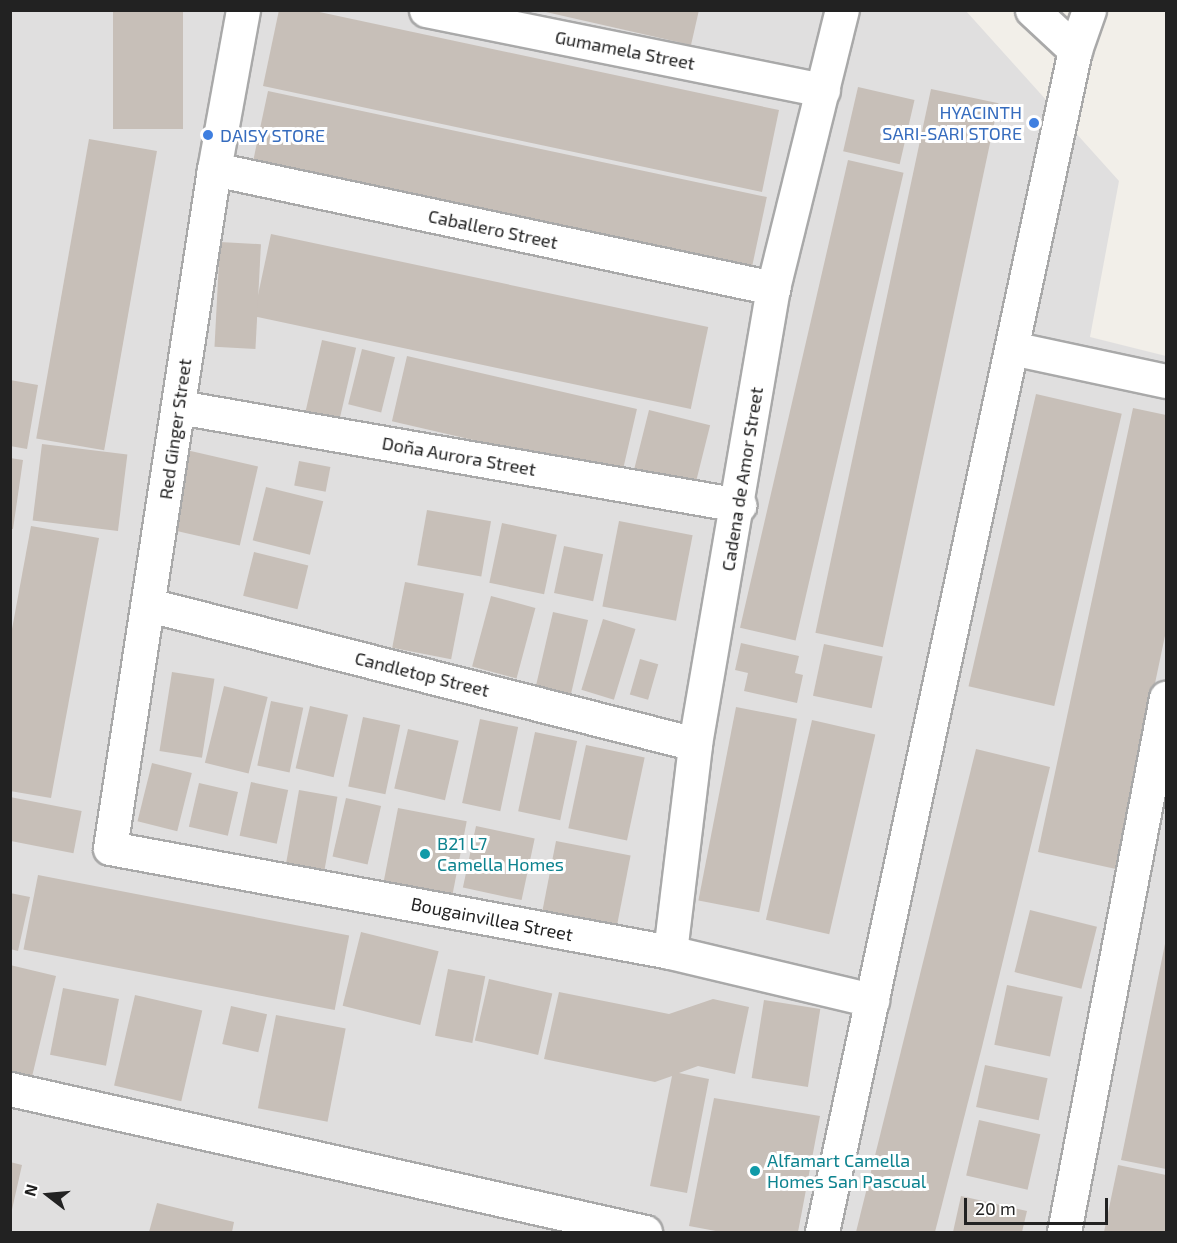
<!DOCTYPE html>
<meta charset="utf-8">
<style>
body{margin:0}
#map{position:relative;width:1177px;height:1243px;overflow:hidden;background:#f2efe9;font-family:"Exo 2",sans-serif}
div>[style]{position:absolute}
[style*='--x']{left:calc(var(--x)*1px);top:calc(var(--y)*1px);width:calc(var(--w)*1px);rotate:calc(var(--a)*1deg)}
.residential>*{inset:0;background:#e0dfdf}
.building>*{inset:0;background:#c7bfb8;transform-origin:0 0}
.roads{filter:drop-shadow(2px 0 #a9a9a9) drop-shadow(-2px 0 #a9a9a9) drop-shadow(0 2px #a9a9a9) drop-shadow(0 -2px #a9a9a9)}
.minor>*{height:33px;margin:-16.5px;padding:0 16.5px;transform-origin:16.5px;border-radius:16.5px;background:#fff}
.dots>*{width:16px;height:16px;translate:-50% -50%;box-sizing:border-box;border:3px solid #fff;border-radius:50%}
span{translate:-50% -50%;white-space:nowrap;text-align:center;line-height:1.15;-webkit-text-stroke:6px #fff;paint-order:stroke}
.street-label{font-size:18px;color:#222}
.shop-label{font-size:18px;color:#366cbe}
.right{translate:-100% -50%;text-align:right}
.left{translate:0 -50%;text-align:left}
.culture-label{font-size:18px;color:#0d838f}
.frame{position:absolute;inset:0;border:12px solid #222;pointer-events:none}
.north{position:absolute;left:18px;top:1165px;width:60px;height:60px;-webkit-text-stroke:4px #fff;paint-order:stroke;rotate:286deg;font-size:16px;font-weight:700;line-height:24px;text-align:center;color:#222}
.north::after{content:'';display:block;margin:auto;width:21px;height:27px;background:#222;clip-path:polygon(50% 0,100% 100%,50% 72%,0 100%)}
.scale{position:absolute;left:964px;top:1198px;width:144px;height:27px;box-sizing:border-box;border:3px solid #222;border-top:0;padding-left:8px;font-size:18px;line-height:21px;white-space:nowrap;color:#222;-webkit-text-stroke:4px #fff;paint-order:stroke}
</style>
<div id="map">
<div class="residential">
<div style="clip-path:polygon(10px 11px,966px 11px,1119px 181px,1090px 337px,1166px 356px,1166px 1232px,11px 1232px)"></div>
</div>
<div class="building">
<div style="left:113px;top:10px;width:70px;height:119px"></div>
<div style="clip-path:polygon(279px 10px,310px 10px,779px 110px,762px 192px,263px 86px)"></div>
<div style="clip-path:polygon(537px 10px,699px 10px,691px 45px)"></div>
<div style="left:858px;top:87px;width:58px;height:66px;rotate:13deg"></div>
<div style="left:931px;top:89px;width:69px;height:556px;rotate:12deg"></div>
<div style="left:268px;top:91px;width:510px;height:84px;rotate:12deg"></div>
<div style="left:89px;top:139px;width:69px;height:304px;rotate:10deg"></div>
<div style="left:848px;top:160px;width:57px;height:480px;rotate:13deg"></div>
<div style="left:271px;top:234px;width:447px;height:84px;rotate:12deg"></div>
<div style="left:220px;top:242px;width:41px;height:105px;rotate:3deg"></div>
<div style="left:322px;top:340px;width:35px;height:80px;rotate:13deg"></div>
<div style="left:362px;top:349px;width:34px;height:57px;rotate:14deg"></div>
<div style="left:407px;top:356px;width:236px;height:67px;rotate:13deg"></div>
<div style="clip-path:polygon(10px 380px,38px 385px,27px 449px,10px 446px)"></div>
<div style="left:1036px;top:394px;width:88px;height:300px;rotate:13deg"></div>
<div style="clip-path:polygon(1133px 408px,1166px 415px,1166px 631px,1116px 869px,1038px 852px)"></div>
<div style="left:649px;top:410px;width:63px;height:73px;rotate:14deg"></div>
<div style="left:42px;top:444px;width:86px;height:77px;rotate:7deg"></div>
<div style="left:182px;top:449px;width:78px;height:81px;rotate:13deg"></div>
<div style="clip-path:polygon(10px 458px,23px 460px,13px 529px,10px 529px)"></div>
<div style="left:299px;top:461px;width:32px;height:25px;rotate:11deg"></div>
<div style="left:266px;top:487px;width:59px;height:55px;rotate:14deg"></div>
<div style="left:427px;top:510px;width:65px;height:56px;rotate:10deg"></div>
<div style="left:619px;top:521px;width:75px;height:87px;rotate:11deg"></div>
<div style="left:502px;top:523px;width:56px;height:61px;rotate:12deg"></div>
<div style="clip-path:polygon(31px 526px,99px 538px,51px 798px,10px 791px,10px 640px)"></div>
<div style="left:564px;top:546px;width:40px;height:48px;rotate:12deg"></div>
<div style="left:254px;top:552px;width:56px;height:45px;rotate:14deg"></div>
<div style="left:405px;top:582px;width:60px;height:67px;rotate:11deg"></div>
<div style="left:491px;top:596px;width:46px;height:73px;rotate:15deg"></div>
<div style="left:553px;top:612px;width:36px;height:77px;rotate:13deg"></div>
<div style="left:603px;top:619px;width:34px;height:74px;rotate:17deg"></div>
<div style="clip-path:polygon(741px 643px,799px 656px,795px 673px,803px 675px,797px 703px,744px 691px,748px 673px,735px 670px)"></div>
<div style="left:824px;top:644px;width:60px;height:53px;rotate:12deg"></div>
<div style="left:640px;top:659px;width:19px;height:37px;rotate:16deg"></div>
<div style="left:172px;top:672px;width:43px;height:80px;rotate:9deg"></div>
<div style="left:224px;top:686px;width:45px;height:79px;rotate:14deg"></div>
<div style="left:271px;top:701px;width:33px;height:66px;rotate:12deg"></div>
<div style="left:310px;top:706px;width:39px;height:64px;rotate:13deg"></div>
<div style="left:736px;top:707px;width:62px;height:197px;rotate:11deg"></div>
<div style="left:363px;top:717px;width:38px;height:71px;rotate:12deg"></div>
<div style="left:480px;top:719px;width:39px;height:86px;rotate:12deg"></div>
<div style="left:812px;top:720px;width:65px;height:205px;rotate:13deg"></div>
<div style="left:408px;top:729px;width:52px;height:61px;rotate:13deg"></div>
<div style="left:535px;top:732px;width:43px;height:81px;rotate:12deg"></div>
<div style="left:586px;top:745px;width:60px;height:85px;rotate:12deg"></div>
<div style="clip-path:polygon(976px 749px,1050px 767px,982px 1047px,935px 1232px,856px 1232px)"></div>
<div style="left:152px;top:763px;width:41px;height:60px;rotate:14deg"></div>
<div style="left:251px;top:782px;width:38px;height:55px;rotate:12deg"></div>
<div style="left:199px;top:783px;width:40px;height:45px;rotate:13deg"></div>
<div style="left:299px;top:790px;width:39px;height:87px;rotate:10deg"></div>
<div style="left:10px;top:797px;width:73px;height:43px;rotate:11deg"></div>
<div style="left:346px;top:798px;width:36px;height:60px;rotate:13deg"></div>
<div style="left:398px;top:808px;width:70px;height:80px;rotate:11deg"></div>
<div style="left:476px;top:826px;width:60px;height:63px;rotate:12deg"></div>
<div style="left:556px;top:841px;width:76px;height:75px;rotate:11deg"></div>
<div style="left:38px;top:875px;width:317px;height:76px;rotate:11deg"></div>
<div style="clip-path:polygon(10px 893px,30px 897px,18px 951px,10px 949px)"></div>
<div style="left:1030px;top:910px;width:69px;height:64px;rotate:14deg"></div>
<div style="left:361px;top:932px;width:80px;height:76px;rotate:14deg"></div>
<div style="clip-path:polygon(1166px 939px,1166px 1169px,1121px 1160px)"></div>
<div style="clip-path:polygon(10px 965px,56px 976px,31px 1081px,10px 1076px)"></div>
<div style="left:448px;top:969px;width:38px;height:68px;rotate:11deg"></div>
<div style="left:489px;top:979px;width:65px;height:63px;rotate:13deg"></div>
<div style="left:1007px;top:985px;width:57px;height:61px;rotate:12deg"></div>
<div style="left:63px;top:988px;width:57px;height:68px;rotate:11deg"></div>
<div style="clip-path:polygon(559px 992px,669px 1014px,713px 999px,749px 1007px,735px 1074px,698px 1066px,679px 1073px,709px 1079px,687px 1193px,650px 1186px,672px 1076px,655px 1082px,544px 1059px)"></div>
<div style="left:135px;top:995px;width:69px;height:93px;rotate:13deg"></div>
<div style="left:764px;top:1000px;width:57px;height:79px;rotate:9deg"></div>
<div style="left:231px;top:1006px;width:37px;height:39px;rotate:13deg"></div>
<div style="left:276px;top:1015px;width:71px;height:95px;rotate:11deg"></div>
<div style="left:985px;top:1065px;width:64px;height:43px;rotate:12deg"></div>
<div style="clip-path:polygon(714px 1098px,820px 1116px,798px 1232px,721px 1232px,689px 1226px)"></div>
<div style="left:979px;top:1120px;width:63px;height:57px;rotate:13deg"></div>
<div style="clip-path:polygon(10px 1162px,22px 1165px,11px 1214px,10px 1214px)"></div>
<div style="clip-path:polygon(1118px 1165px,1166px 1175px,1166px 1232px,1104px 1232px)"></div>
<div style="clip-path:polygon(961px 1196px,1027px 1211px,1022px 1232px,953px 1232px)"></div>
<div style="clip-path:polygon(157px 1203px,234px 1222px,232px 1232px,149px 1232px)"></div>
</div>
<div class="roads">
<div class="minor">
<div style="--x:243;--y:10;--w:162;--a:100.3"></div>
<div style="--x:214;--y:169;--w:687;--a:98.71"></div>
<div style="--x:110;--y:848;--w:570;--a:10.52"></div>
<div style="--x:670;--y:952;--w:208;--a:13.4"></div>
<div style="--x:426;--y:10;--w:405;--a:11.4"></div>
<div style="--x:1032;--y:10;--w:59;--a:42.9"></div>
<div style="--x:214;--y:169;--w:572;--a:12.02"></div>
<div style="--x:1012;--y:348;--w:157;--a:12.1"></div>
<div style="--x:179;--y:407;--w:569;--a:9.93"></div>
<div style="--x:149;--y:605;--w:563;--a:14.28"></div>
<div style="--x:670;--y:952;--w:209;--a:-83.1"></div>
<div style="--x:695;--y:744;--w:463;--a:-80.3"></div>
<div style="--x:773;--y:288;--w:286;--a:-76.1"></div>
<div style="--x:10;--y:1089;--w:651;--a:12.69"></div>
<div style="--x:822;--y:1232;--w:1209;--a:-77.92"></div>
<div style="--x:1075;--y:50;--w:42;--a:-70.7"></div>
<div style="--x:1064;--y:1232;--w:544;--a:-79.19"></div>
</div>
</div>
<div class="dots">
<div style="left:1034px;top:123px;background:#3f7fe0"></div>
<div style="left:208px;top:135px;background:#3f7fe0"></div>
<div style="left:425px;top:854px;background:#0f9aa8"></div>
<div style="left:755px;top:1171px;background:#0f9aa8"></div>
</div>
<div class="street-label">
<span style="left:625px;top:50px;rotate:11deg">Gumamela Street</span>
<span style="left:493px;top:229px;rotate:12deg">Caballero Street</span>
<span style="left:175px;top:429px;rotate:-82deg">Red Ginger Street</span>
<span style="left:459px;top:456px;rotate:10deg">Doña Aurora Street</span>
<span style="left:742px;top:479px;rotate:-81deg">Cadena de Amor Street</span>
<span style="left:422px;top:674px;rotate:14deg">Candletop Street</span>
<span style="left:492px;top:919px;rotate:11deg">Bougainvillea Street</span>
</div>
<div class="shop-label">
<span class="right" style="left:1022px;top:123px">HYACINTH<br>SARI-SARI STORE</span>
<span class="left" style="left:220px;top:135px">DAISY STORE</span>
</div>
<div class="culture-label">
<span class="left" style="left:437px;top:854px">B21 L7<br>Camella Homes</span>
<span class="left" style="left:767px;top:1171px">Alfamart Camella<br>Homes San Pascual</span>
</div>
<div class="frame"></div>
<div class="north">N</div>
<div class="scale">20 m</div>
</div>
